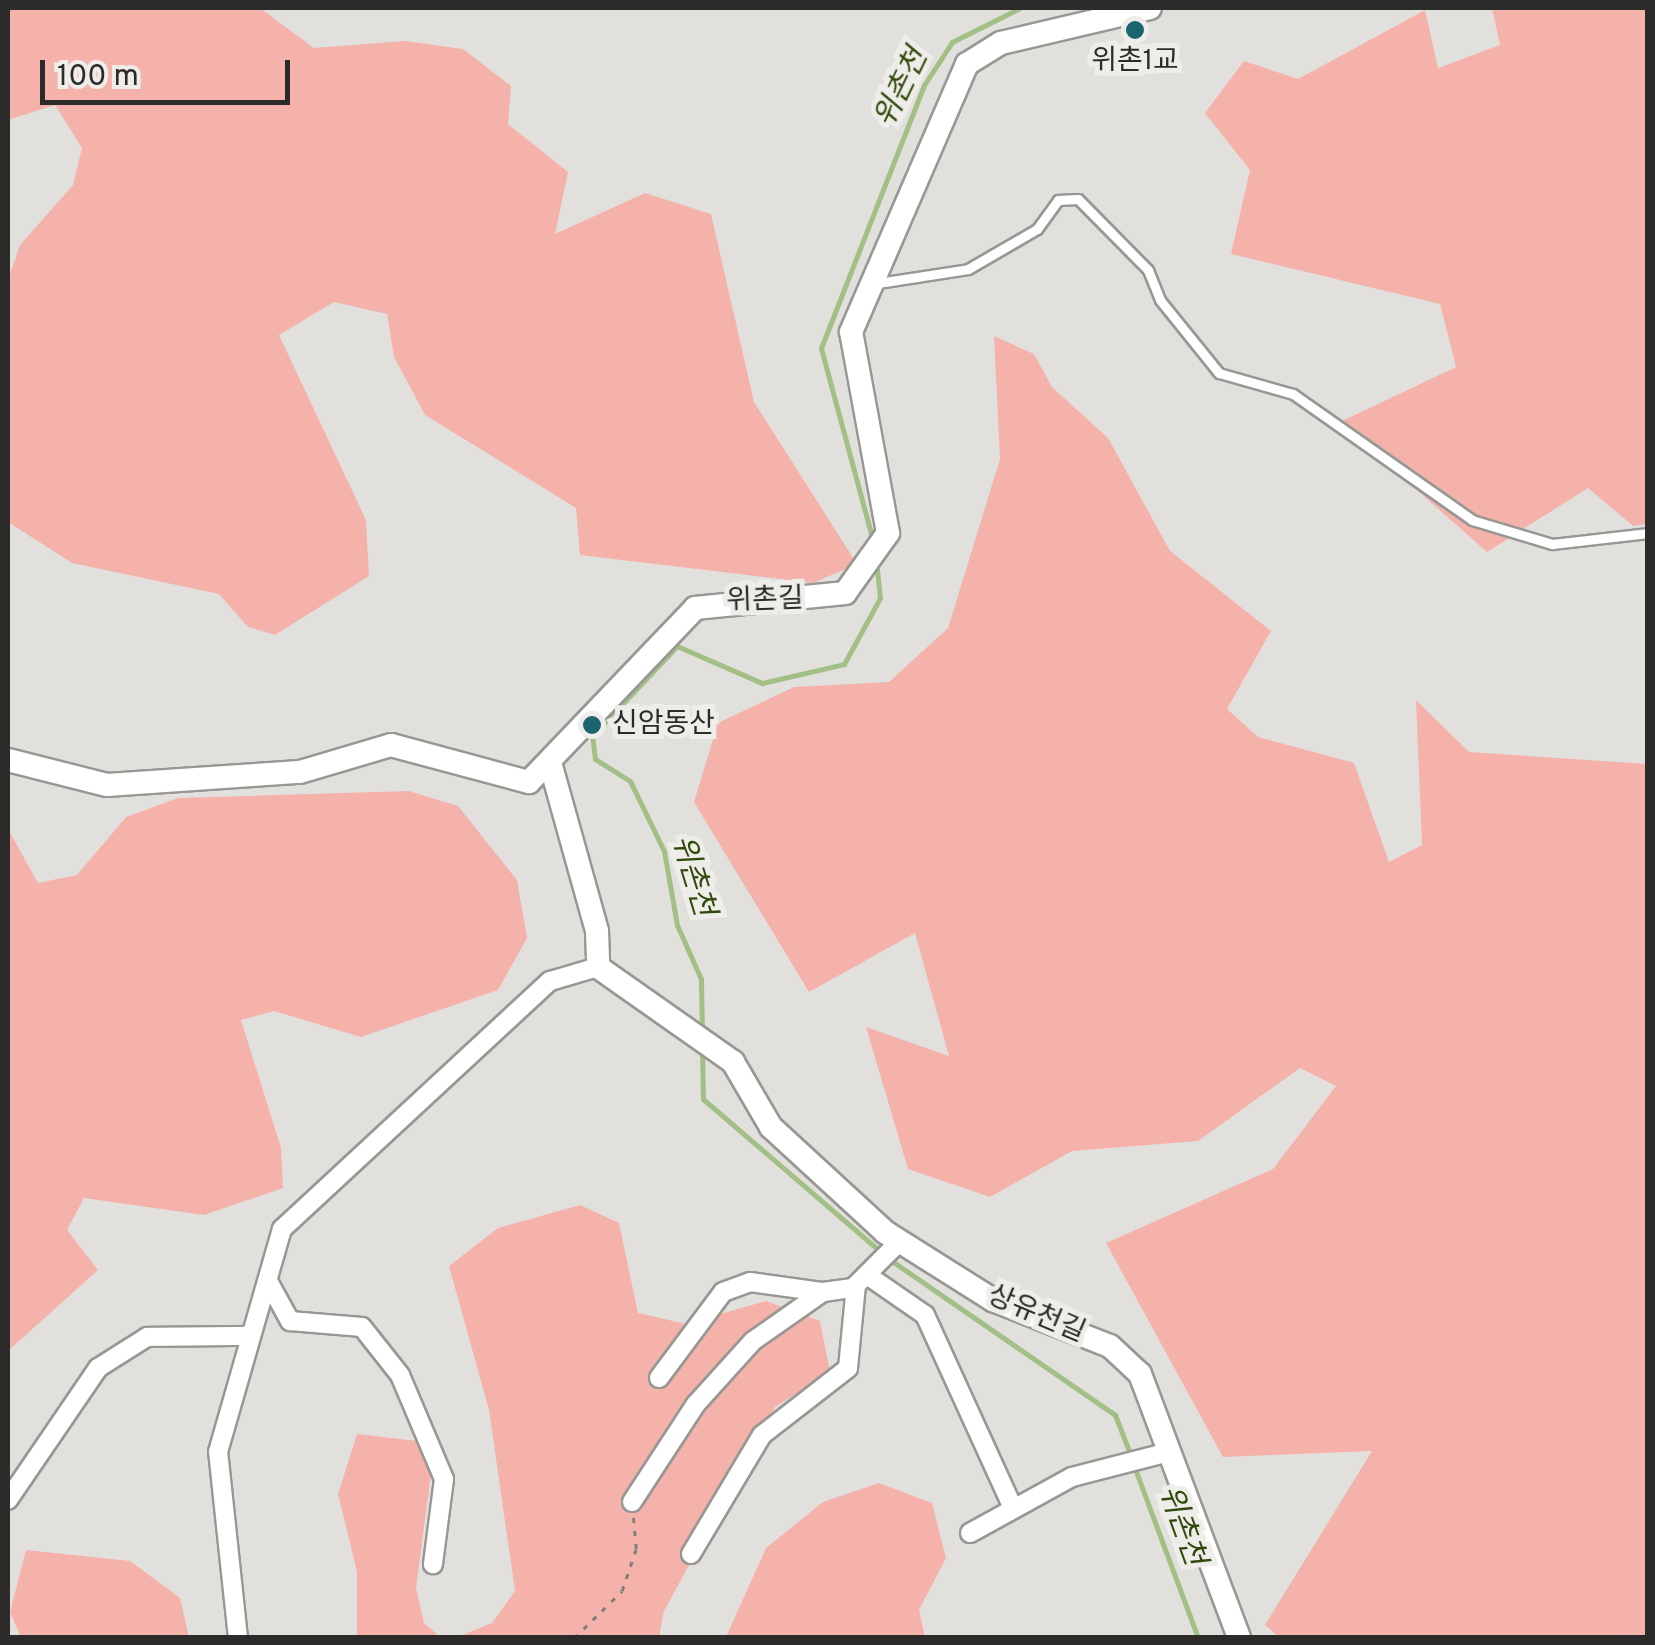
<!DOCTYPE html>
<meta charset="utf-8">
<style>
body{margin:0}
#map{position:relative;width:1655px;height:1645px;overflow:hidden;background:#e2e0dd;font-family:Overpass,"Noto Sans KR",sans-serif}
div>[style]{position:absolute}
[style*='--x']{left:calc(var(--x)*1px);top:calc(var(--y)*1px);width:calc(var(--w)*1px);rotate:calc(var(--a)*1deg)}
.green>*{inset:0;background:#f5b2ab}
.stream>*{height:5px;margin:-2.5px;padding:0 2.5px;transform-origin:2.5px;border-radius:2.5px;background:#a2bf86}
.path>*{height:2.5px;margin-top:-1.25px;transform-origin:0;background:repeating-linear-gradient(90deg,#807f7d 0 5px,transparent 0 13px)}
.roads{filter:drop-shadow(2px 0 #999794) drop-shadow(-2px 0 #999794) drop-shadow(0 2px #999794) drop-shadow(0 -2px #999794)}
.lane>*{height:9px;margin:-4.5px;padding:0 4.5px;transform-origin:4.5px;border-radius:4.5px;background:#fff}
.street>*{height:18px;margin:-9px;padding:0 9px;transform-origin:9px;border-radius:9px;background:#fff}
.secondary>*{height:22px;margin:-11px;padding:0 11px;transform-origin:11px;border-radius:11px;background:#fff}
.dots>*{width:28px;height:28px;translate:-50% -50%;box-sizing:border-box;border:5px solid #efedea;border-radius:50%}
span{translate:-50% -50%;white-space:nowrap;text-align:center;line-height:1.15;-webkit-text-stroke:10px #efedea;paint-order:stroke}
.poi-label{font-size:28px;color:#2c2b2a}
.left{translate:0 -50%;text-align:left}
.street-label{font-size:28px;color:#2c2b2a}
.water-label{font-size:30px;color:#304a0b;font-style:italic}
.frame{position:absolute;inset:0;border:10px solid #2c2b2a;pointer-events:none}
.scale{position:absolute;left:40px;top:60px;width:250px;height:45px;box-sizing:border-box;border:5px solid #2c2b2a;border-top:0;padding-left:12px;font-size:30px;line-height:35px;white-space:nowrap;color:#2c2b2a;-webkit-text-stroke:8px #efedea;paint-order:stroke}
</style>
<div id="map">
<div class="green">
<div style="clip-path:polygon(8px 8px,260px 8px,314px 48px,405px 41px,463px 49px,511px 86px,508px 124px,568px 172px,555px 234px,645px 193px,711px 214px,754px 402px,857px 564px,813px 583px,580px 555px,576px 508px,425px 415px,394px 357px,387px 314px,334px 302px,279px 335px,366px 520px,369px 576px,275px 635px,248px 627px,219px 594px,72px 563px,8px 522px,8px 280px,20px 245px,73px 185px,82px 148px,55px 105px,8px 120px)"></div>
<div style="clip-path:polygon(1492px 8px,1647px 8px,1647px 524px,1633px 526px,1588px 488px,1487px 552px,1340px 422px,1456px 367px,1440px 304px,1231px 254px,1250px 170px,1205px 113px,1244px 61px,1298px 79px,1425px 10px,1438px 68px,1500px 45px)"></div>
<div style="clip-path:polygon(994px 336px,1034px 354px,1052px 387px,1108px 438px,1170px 551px,1271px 631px,1227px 709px,1258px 737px,1354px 763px,1389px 862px,1422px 845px,1416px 700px,1469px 752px,1647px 764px,1647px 1637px,1279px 1637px,1265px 1625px,1372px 1451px,1223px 1457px,1106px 1243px,1273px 1169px,1336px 1086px,1300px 1068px,1198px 1141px,1072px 1151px,990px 1197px,908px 1169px,866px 1027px,949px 1056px,915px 933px,809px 992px,694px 802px,718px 723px,794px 687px,889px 682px,948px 628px,1000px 459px)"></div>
<div style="clip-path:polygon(409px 791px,458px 806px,517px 880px,527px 938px,498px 990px,361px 1037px,274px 1011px,241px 1020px,281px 1148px,283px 1188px,204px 1215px,84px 1198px,67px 1230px,98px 1270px,8px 1351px,8px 829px,38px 883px,77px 875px,126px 817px,178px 798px)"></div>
<div style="clip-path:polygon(580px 1205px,619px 1223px,638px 1313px,686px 1324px,766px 1301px,820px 1321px,830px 1372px,775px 1407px,664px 1611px,659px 1637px,458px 1637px,492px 1623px,515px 1591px,489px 1410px,449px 1266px,498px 1228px)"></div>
<div style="clip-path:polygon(357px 1434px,417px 1441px,431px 1474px,416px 1588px,424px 1623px,440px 1637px,357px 1637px,357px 1572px,338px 1494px)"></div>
<div style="clip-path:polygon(879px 1483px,932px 1503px,946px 1558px,919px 1610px,925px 1637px,726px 1637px,766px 1548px,823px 1502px)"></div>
<div style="clip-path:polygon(26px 1550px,130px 1561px,180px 1598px,189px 1637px,21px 1637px,10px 1612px)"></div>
</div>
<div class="stream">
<div style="--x:873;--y:541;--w:200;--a:-105.1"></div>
<div style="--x:821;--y:348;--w:282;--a:-68.6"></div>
<div style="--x:924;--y:85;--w:51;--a:-56.9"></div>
<div style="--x:952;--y:42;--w:76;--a:-26.6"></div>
<div style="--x:702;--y:1033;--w:54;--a:-91.1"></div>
<div style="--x:701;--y:979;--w:59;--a:-114"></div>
<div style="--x:677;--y:925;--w:75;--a:-100"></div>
<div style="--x:664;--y:851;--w:78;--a:-115.9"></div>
<div style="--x:630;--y:781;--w:41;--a:-147.8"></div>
<div style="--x:595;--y:759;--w:23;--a:-97"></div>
<div style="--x:592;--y:736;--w:124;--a:-46.6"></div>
<div style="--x:677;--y:646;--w:93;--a:23.5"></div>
<div style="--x:762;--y:683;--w:84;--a:-13"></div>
<div style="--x:844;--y:664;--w:75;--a:-61.4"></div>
<div style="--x:880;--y:598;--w:36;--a:-96"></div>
<div style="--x:702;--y:1049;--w:50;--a:88.9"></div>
<div style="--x:703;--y:1099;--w:235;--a:40.7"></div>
<div style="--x:889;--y:1259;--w:275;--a:34.6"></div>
<div style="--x:1115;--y:1415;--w:44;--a:68.7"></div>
<div style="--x:1134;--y:1466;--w:184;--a:69.6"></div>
</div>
<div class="path">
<div style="--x:574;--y:1638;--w:67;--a:-44.4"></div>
<div style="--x:622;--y:1591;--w:44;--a:-71.6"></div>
<div style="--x:636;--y:1549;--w:32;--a:-95"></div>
</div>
<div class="roads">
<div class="lane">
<div style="--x:878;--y:283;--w:91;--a:-8.8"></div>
<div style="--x:968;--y:269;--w:80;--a:-30.1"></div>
<div style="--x:1037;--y:229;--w:36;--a:-54"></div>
<div style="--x:1058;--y:200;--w:20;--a:-3"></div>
<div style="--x:1078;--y:199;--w:100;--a:45.4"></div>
<div style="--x:1148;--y:270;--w:32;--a:68"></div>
<div style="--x:1160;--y:300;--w:94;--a:51.1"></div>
<div style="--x:1219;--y:373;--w:77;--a:15.8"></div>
<div style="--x:1293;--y:394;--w:219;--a:35.1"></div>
<div style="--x:1472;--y:520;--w:84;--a:16.7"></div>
<div style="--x:1552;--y:544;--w:97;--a:-6.5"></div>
</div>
<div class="street">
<div style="--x:867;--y:1275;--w:70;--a:34.6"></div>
<div style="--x:925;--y:1315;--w:210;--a:65.5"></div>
<div style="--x:268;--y:1281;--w:46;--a:61.2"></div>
<div style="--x:290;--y:1321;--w:72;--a:4.8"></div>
<div style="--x:362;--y:1327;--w:61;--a:51.6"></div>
<div style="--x:400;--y:1375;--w:113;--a:67.1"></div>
<div style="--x:444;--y:1479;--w:86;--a:97.4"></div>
<div style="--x:659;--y:1378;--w:107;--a:-53.3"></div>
<div style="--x:723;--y:1292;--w:29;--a:-20"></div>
<div style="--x:750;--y:1282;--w:74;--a:7.8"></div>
<div style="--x:8;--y:1500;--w:160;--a:-55.7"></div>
<div style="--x:98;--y:1368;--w:58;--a:-32.3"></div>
<div style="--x:147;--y:1337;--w:104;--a:-0.6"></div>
<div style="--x:632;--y:1502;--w:117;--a:-56.9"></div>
<div style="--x:696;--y:1404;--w:85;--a:-47.9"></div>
<div style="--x:753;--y:1341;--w:85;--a:-35"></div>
<div style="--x:823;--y:1292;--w:30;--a:-8"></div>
<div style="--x:853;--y:1288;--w:66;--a:-45"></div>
<div style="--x:970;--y:1533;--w:116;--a:-28.8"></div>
<div style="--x:1072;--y:1477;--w:100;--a:-14.5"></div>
<div style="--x:691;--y:1554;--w:139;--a:-59.2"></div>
<div style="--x:762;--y:1435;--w:109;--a:-37.9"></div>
<div style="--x:848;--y:1368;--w:83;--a:-84.5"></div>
<div style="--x:238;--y:1638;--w:187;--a:-96.1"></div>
<div style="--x:218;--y:1452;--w:232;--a:-74"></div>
<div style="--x:282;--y:1229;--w:365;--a:-42.8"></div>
<div style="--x:550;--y:981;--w:50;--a:-16.3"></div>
</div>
<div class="secondary">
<div style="--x:8;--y:760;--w:102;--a:14.2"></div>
<div style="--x:107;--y:785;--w:193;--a:-3.9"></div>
<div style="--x:300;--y:772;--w:95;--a:-16.5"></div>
<div style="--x:391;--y:745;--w:143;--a:15"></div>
<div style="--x:529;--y:782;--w:240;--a:-46.3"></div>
<div style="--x:695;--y:608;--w:151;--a:-5.7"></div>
<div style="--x:845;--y:593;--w:74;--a:-54.4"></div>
<div style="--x:888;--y:533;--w:204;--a:-100.4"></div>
<div style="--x:851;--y:332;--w:292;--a:-66.6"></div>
<div style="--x:967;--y:64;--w:40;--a:-32"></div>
<div style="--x:1001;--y:43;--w:153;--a:-13.2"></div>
<div style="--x:551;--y:766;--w:171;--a:74.4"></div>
<div style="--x:597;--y:931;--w:36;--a:88"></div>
<div style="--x:598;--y:967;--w:165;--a:35.1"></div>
<div style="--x:733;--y:1062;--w:75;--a:59.7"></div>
<div style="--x:771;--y:1127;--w:155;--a:42.6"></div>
<div style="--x:885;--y:1232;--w:128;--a:32.2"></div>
<div style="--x:993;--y:1300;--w:126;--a:21.5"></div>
<div style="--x:1110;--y:1346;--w:41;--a:43"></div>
<div style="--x:1140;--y:1374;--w:282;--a:69.4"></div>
</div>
</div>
<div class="dots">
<div style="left:1135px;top:30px;background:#1a6570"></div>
<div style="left:592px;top:725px;background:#1a6570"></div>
</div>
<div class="poi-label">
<span style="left:1135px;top:62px">위촌1교</span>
<span class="left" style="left:612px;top:725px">신암동산</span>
</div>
<div class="street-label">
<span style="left:765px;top:601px;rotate:-2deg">위촌길</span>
<span style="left:1036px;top:1315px;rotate:23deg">상유천길</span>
</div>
<div class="water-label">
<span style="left:903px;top:89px;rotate:-64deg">위촌천</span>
<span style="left:691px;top:876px;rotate:73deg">위촌천</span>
<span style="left:1180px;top:1526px;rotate:70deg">위촌천</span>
</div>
<div class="frame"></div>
<div class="scale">100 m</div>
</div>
